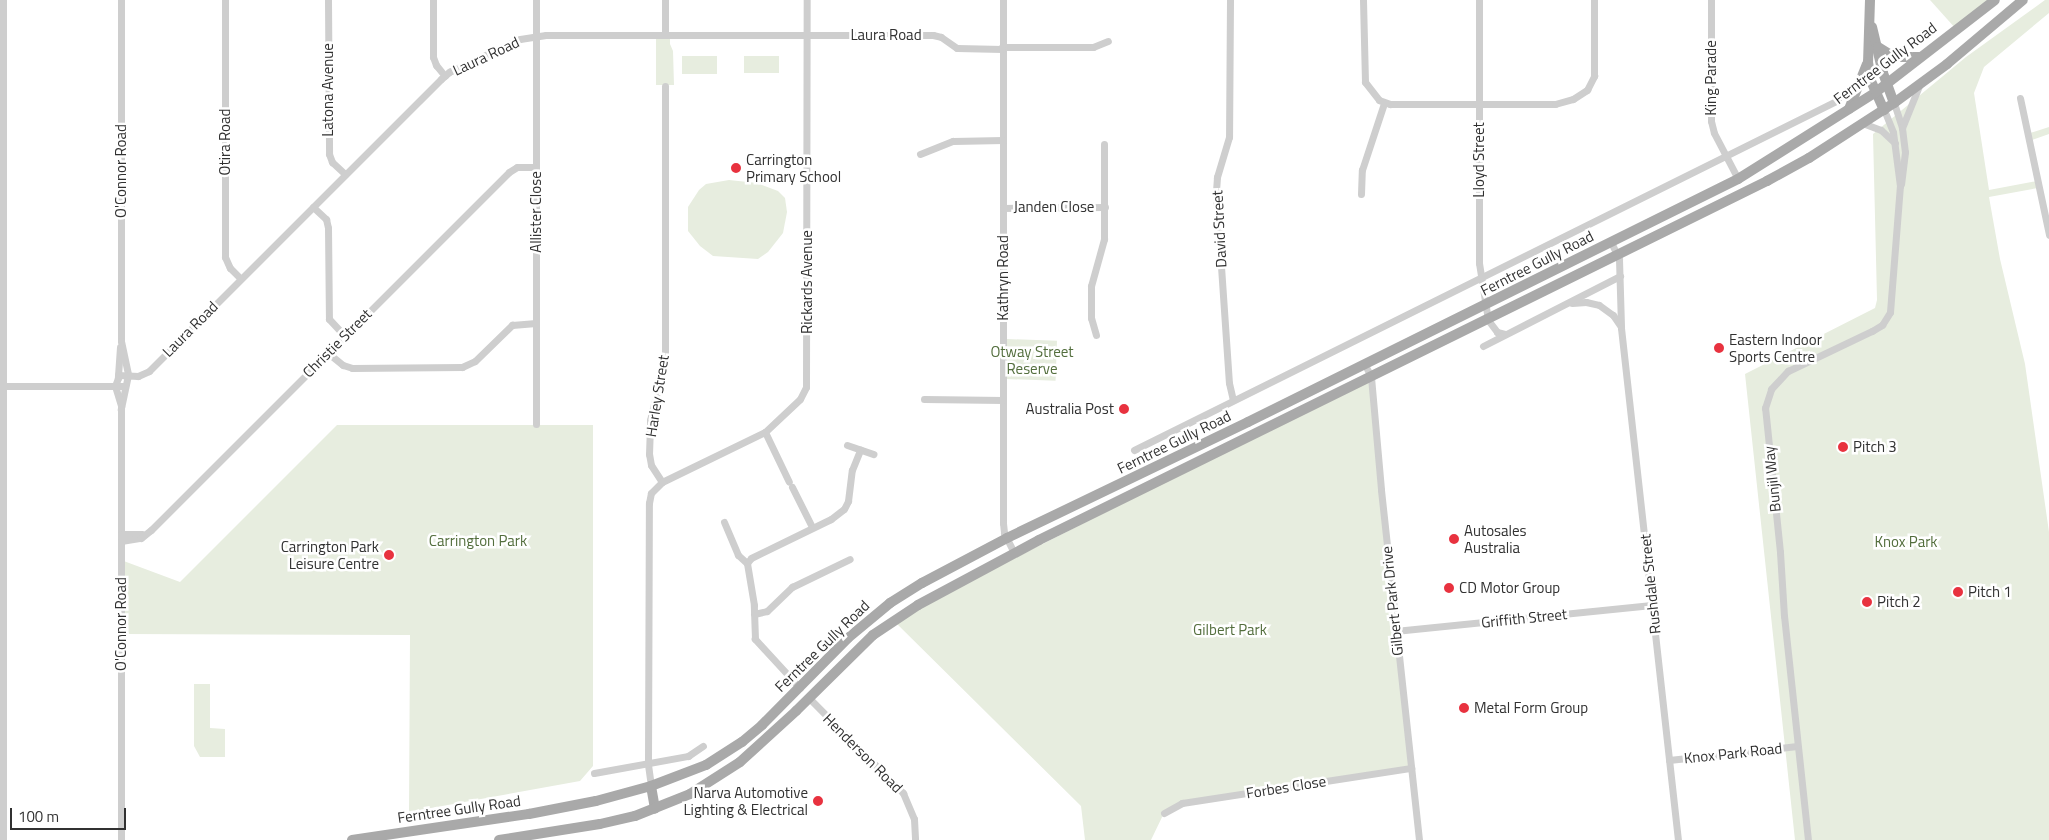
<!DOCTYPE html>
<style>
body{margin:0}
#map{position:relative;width:2049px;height:840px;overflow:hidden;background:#fff;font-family:"Titillium Web",sans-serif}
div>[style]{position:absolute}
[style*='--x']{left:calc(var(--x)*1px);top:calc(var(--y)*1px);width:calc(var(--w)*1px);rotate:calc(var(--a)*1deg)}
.green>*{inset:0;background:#e7eddf;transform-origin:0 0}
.minor>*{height:7px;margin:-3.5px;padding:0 3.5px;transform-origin:3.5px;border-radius:3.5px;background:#cecece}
.primary>*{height:10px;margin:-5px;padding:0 5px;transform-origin:5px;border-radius:5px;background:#a9a9a9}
.dots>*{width:14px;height:14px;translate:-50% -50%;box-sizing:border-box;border:2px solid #fff;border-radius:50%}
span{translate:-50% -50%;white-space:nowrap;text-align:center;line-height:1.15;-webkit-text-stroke:5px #fff;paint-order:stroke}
.street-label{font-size:15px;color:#313131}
.poi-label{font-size:15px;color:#313131}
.left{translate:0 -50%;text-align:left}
.right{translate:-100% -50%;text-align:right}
.park-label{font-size:15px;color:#536e3d}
.scale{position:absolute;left:10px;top:808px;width:116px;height:22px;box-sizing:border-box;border:2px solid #313131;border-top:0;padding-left:6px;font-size:15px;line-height:18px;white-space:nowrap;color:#313131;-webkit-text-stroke:4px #fff;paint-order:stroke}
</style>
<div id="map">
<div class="green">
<div style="clip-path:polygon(1930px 0,1993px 0,1956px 29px)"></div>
<div style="clip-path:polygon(2045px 0,2049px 0,2049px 13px,1984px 67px,1974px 93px,1989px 190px,2037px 181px,2038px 188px,1989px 197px,2000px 259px,2025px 364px,2049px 532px,2049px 840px,1795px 840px,1745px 374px,1875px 308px,1877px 300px,1873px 134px,1966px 57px)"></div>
<div style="clip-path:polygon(656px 35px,670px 35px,670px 44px,673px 51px,674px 85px,656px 85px)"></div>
<div style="left:682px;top:56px;width:35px;height:18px"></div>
<div style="left:744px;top:56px;width:35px;height:17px"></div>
<div style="clip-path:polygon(2049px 127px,2049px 134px,2029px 141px,2027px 134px)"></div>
<div style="clip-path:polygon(729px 180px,757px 183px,778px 191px,785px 198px,787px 212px,783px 233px,768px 252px,758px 259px,713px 256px,700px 246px,688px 231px,688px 207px,699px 190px,706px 184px)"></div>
<div style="left:1007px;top:339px;width:50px;height:40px;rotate:2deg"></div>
<div style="clip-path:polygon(1371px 377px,1411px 768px,1182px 803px,1164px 813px,1151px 840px,1085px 840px,1081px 806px,893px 620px)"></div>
<div style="clip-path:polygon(337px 425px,593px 425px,593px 766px,580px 781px,409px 812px,410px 635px,121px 634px,121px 560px,180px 582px)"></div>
<div style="clip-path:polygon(194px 684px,210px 684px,210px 728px,225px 729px,225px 757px,200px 757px,194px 746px)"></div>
</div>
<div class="minor">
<div style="--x:121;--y:0;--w:341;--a:90"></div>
<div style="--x:121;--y:341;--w:35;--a:78"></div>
<div style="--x:128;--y:375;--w:35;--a:102"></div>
<div style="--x:121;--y:409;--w:431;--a:90"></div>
<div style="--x:225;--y:0;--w:257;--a:90"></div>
<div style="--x:225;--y:257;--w:12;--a:66"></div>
<div style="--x:230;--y:268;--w:14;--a:45"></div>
<div style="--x:328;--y:0;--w:154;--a:89.6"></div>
<div style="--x:329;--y:154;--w:9;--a:69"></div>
<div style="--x:332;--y:162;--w:18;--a:43"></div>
<div style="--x:433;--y:0;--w:57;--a:90"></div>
<div style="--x:433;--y:57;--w:9;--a:69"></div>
<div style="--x:436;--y:65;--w:14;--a:51"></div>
<div style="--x:665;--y:0;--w:35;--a:90"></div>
<div style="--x:1003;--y:0;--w:523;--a:90"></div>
<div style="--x:1003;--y:523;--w:10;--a:84"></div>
<div style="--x:1004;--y:533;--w:22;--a:63"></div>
<div style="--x:1230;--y:0;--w:137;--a:90.4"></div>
<div style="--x:1229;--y:137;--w:42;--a:106.7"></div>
<div style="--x:1217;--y:177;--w:16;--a:94"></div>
<div style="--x:1216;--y:193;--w:190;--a:86.1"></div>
<div style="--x:1229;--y:383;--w:17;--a:77"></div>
<div style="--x:1363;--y:0;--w:82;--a:88.6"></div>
<div style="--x:1365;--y:82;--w:23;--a:52"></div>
<div style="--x:1379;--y:100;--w:12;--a:20"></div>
<div style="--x:1390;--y:104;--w:165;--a:0"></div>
<div style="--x:1555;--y:104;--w:19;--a:-16"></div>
<div style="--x:1573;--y:99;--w:17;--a:-33"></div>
<div style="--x:1587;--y:90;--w:16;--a:-63"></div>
<div style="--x:1594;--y:76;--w:76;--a:-90"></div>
<div style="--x:1479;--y:0;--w:263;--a:90"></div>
<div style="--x:1479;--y:263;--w:58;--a:81"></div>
<div style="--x:1488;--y:320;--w:15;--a:53"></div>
<div style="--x:1497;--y:332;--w:8;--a:14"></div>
<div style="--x:1711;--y:0;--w:121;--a:90"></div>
<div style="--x:1711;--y:121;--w:12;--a:76"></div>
<div style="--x:1714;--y:133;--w:52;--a:62.4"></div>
<div style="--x:1002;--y:47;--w:91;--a:0"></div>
<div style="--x:1093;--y:47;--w:16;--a:-22"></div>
<div style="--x:2020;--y:98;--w:140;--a:78"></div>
<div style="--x:1894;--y:103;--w:26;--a:72"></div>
<div style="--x:1902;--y:128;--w:24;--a:83"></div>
<div style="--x:1905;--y:152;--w:32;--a:97"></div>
<div style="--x:1865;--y:124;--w:17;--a:21"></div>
<div style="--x:1881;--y:130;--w:19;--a:43"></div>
<div style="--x:1902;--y:128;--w:45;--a:-68"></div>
<div style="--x:920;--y:154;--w:35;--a:-22"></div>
<div style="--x:953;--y:141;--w:50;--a:-1.1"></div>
<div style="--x:1361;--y:194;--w:24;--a:-88"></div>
<div style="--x:1362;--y:170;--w:71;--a:-71.8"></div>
<div style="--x:313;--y:207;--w:18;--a:43"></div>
<div style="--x:326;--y:219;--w:9;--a:77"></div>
<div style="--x:328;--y:228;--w:91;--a:89.4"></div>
<div style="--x:329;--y:319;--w:22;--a:47"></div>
<div style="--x:1003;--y:208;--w:102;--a:-0.6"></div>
<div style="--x:1611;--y:242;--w:19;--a:65"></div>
<div style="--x:1619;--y:259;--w:69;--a:88.3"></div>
<div style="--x:1621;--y:328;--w:515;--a:83.65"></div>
<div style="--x:1572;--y:303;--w:14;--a:-4"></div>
<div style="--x:1586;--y:302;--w:13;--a:13"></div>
<div style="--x:1599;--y:305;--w:17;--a:36"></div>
<div style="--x:1613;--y:315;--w:14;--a:56"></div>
<div style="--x:1096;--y:335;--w:18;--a:-106"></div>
<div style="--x:1091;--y:318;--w:32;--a:-90"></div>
<div style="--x:1091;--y:286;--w:49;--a:-74.5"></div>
<div style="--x:1104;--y:239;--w:95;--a:-90"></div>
<div style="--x:1483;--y:346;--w:154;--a:-27.1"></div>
<div style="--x:120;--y:347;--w:31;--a:94"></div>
<div style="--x:118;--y:378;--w:9;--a:111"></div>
<div style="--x:115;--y:386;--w:21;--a:73"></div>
<div style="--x:328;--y:353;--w:19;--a:39"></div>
<div style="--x:343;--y:365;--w:9;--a:18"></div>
<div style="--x:352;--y:368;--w:110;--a:-0.5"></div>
<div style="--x:462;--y:367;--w:14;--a:-25"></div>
<div style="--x:475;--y:361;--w:52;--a:-44.2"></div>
<div style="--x:512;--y:325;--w:24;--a:-5"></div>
<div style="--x:1364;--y:363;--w:16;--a:63"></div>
<div style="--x:1371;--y:377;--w:113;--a:84.9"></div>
<div style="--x:1381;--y:490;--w:352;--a:83.8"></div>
<div style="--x:118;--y:375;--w:20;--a:3"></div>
<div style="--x:138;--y:376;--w:12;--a:-24"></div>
<div style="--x:149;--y:371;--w:413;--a:-45"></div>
<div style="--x:441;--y:79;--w:11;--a:-41"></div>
<div style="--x:449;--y:72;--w:78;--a:-24.9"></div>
<div style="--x:520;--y:39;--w:26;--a:-9"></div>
<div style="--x:546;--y:35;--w:387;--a:0"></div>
<div style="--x:933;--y:35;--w:8;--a:14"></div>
<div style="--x:941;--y:37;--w:19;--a:35"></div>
<div style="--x:957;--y:48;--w:45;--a:1.3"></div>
<div style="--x:3;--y:386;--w:122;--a:0"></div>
<div style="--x:924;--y:399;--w:79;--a:0.7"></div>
<div style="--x:536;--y:424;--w:424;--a:-90"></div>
<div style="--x:765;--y:432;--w:55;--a:64.4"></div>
<div style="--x:847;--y:445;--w:28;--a:19"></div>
<div style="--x:1134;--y:450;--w:786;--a:-26.43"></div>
<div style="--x:662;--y:482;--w:20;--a:-123"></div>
<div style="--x:651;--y:465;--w:11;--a:-100"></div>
<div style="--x:649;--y:454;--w:34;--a:-88"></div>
<div style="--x:650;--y:420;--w:62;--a:-76"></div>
<div style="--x:665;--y:360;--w:274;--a:-90"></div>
<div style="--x:792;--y:487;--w:45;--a:63.4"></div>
<div style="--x:724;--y:522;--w:36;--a:67"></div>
<div style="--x:738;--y:555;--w:12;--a:42"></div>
<div style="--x:121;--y:534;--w:21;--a:0"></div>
<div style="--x:121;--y:541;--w:20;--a:-9"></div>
<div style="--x:141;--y:538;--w:13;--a:-39"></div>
<div style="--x:151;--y:530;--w:506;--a:-45"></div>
<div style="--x:509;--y:172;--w:9;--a:-32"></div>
<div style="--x:517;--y:167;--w:19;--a:0"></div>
<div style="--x:754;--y:614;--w:13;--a:-13"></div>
<div style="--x:767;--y:611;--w:35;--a:-44"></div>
<div style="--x:792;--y:587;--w:64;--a:-25.8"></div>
<div style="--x:1395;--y:631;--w:258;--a:-5.8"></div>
<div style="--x:800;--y:688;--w:67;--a:-132.6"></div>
<div style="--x:755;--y:639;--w:34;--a:-92"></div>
<div style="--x:754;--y:605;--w:43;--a:-99.5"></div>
<div style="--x:747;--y:563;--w:6;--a:-51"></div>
<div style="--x:751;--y:558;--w:89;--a:-26"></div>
<div style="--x:831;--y:519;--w:16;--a:-38"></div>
<div style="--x:844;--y:509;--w:9;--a:-63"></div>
<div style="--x:848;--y:501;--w:31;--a:-83"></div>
<div style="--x:852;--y:470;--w:22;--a:-68"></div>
<div style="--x:809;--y:698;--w:134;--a:45.3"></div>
<div style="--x:903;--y:793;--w:28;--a:67"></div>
<div style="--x:914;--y:819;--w:21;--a:87"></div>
<div style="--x:1669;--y:760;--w:129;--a:-6.2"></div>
<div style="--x:594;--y:773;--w:96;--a:-10.3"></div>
<div style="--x:688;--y:756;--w:18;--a:-34"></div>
<div style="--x:651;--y:786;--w:22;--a:-98"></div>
<div style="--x:648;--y:764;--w:261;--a:-89.8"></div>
<div style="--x:649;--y:503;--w:10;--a:-79"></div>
<div style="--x:651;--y:493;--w:16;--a:-45"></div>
<div style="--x:662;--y:482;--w:114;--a:-25.9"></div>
<div style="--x:765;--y:432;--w:48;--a:-43.3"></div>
<div style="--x:800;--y:399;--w:13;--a:-63"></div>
<div style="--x:806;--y:387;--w:387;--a:-89.9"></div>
<div style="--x:1164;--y:813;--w:21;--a:-29"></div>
<div style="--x:1182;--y:803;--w:232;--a:-8.7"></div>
<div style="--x:3;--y:840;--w:840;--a:-90"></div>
<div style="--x:1808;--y:840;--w:225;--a:-96.1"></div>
<div style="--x:1784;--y:616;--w:64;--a:-93.6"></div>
<div style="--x:1780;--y:552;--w:145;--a:-95.9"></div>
<div style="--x:1765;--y:408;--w:20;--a:-72"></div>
<div style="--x:1771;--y:389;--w:25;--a:-47"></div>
<div style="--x:1788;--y:371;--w:93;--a:-25.5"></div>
<div style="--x:1872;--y:331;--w:12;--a:-31"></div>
<div style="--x:1882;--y:325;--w:15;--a:-58"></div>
<div style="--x:1890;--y:312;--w:126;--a:-85.5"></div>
<div style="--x:1900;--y:186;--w:54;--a:-97.4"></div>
<div style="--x:1893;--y:132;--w:24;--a:-112"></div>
</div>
<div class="primary">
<div style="--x:1870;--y:0;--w:62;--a:91.8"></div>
<div style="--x:1868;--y:62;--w:19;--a:81"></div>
<div style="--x:1871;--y:81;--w:32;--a:66"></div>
<div style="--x:1872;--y:27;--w:47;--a:76.6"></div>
<div style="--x:1883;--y:73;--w:32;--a:70"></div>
<div style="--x:1878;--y:47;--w:19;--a:32"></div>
<div style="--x:1894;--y:57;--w:26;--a:0"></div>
<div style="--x:1849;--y:109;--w:48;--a:-68.2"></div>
<div style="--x:651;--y:786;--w:23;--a:80"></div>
<div style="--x:352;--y:840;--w:179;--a:-8.4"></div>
<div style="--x:529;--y:814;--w:68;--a:-11"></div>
<div style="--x:596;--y:801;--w:57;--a:-15.3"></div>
<div style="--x:651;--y:786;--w:59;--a:-20.9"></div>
<div style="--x:706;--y:765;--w:43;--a:-32.6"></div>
<div style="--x:742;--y:742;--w:26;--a:-40"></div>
<div style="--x:762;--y:725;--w:122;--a:-45.3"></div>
<div style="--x:848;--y:638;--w:55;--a:-39.8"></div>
<div style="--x:890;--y:603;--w:38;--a:-32"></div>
<div style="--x:922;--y:583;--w:96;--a:-27.9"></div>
<div style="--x:1007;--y:538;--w:267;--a:-25.7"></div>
<div style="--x:1248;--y:422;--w:547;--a:-26.38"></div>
<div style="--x:1738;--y:179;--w:163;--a:-32.2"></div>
<div style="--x:1876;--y:92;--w:150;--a:-37.7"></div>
<div style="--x:499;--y:840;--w:102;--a:-9"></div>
<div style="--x:600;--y:824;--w:36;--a:-13"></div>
<div style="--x:635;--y:816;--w:59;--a:-21.8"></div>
<div style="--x:690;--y:794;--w:59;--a:-32.6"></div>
<div style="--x:740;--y:762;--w:76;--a:-42.3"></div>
<div style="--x:796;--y:711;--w:108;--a:-44.6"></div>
<div style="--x:873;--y:635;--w:54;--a:-33.7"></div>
<div style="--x:918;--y:605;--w:137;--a:-28.2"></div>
<div style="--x:1039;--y:540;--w:812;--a:-26.25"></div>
<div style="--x:1767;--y:181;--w:48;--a:-28.7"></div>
<div style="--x:1809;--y:158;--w:101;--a:-32.9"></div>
<div style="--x:1894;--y:103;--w:66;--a:-36.3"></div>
<div style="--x:1947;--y:64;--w:99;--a:-40.1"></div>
</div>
<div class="dots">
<div style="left:736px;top:168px;background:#e8323f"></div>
<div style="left:1719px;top:348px;background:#e8323f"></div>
<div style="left:1124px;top:409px;background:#e8323f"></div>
<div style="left:1843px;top:447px;background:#e8323f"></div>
<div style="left:1454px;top:539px;background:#e8323f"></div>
<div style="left:389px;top:555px;background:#e8323f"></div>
<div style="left:1449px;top:588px;background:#e8323f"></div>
<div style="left:1958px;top:592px;background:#e8323f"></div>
<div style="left:1867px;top:602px;background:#e8323f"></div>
<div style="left:1464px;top:708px;background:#e8323f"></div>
<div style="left:818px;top:801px;background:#e8323f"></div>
</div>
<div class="street-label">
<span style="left:886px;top:35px">Laura Road</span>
<span style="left:486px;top:56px;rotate:-25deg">Laura Road</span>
<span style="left:1885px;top:63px;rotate:-37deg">Ferntree Gully Road</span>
<span style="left:1711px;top:78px;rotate:-90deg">King Parade</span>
<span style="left:328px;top:90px;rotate:-90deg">Latona Avenue</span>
<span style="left:225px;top:142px;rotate:-90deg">Otira Road</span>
<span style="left:1479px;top:160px;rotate:-90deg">Lloyd Street</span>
<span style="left:121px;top:171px;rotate:-90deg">O'Connor Road</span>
<span style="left:1054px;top:207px">Janden Close</span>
<span style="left:536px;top:212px;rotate:-90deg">Allister Close</span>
<span style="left:1219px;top:229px;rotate:-93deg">David Street</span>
<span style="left:1537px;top:263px;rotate:-27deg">Ferntree Gully Road</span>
<span style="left:1003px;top:278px;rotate:-90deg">Kathryn Road</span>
<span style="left:807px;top:282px;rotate:-90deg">Rickards Avenue</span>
<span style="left:190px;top:329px;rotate:-45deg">Laura Road</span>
<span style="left:337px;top:343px;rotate:-45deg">Christie Street</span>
<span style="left:657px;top:396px;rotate:-81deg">Harley Street</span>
<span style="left:1174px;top:442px;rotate:-26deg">Ferntree Gully Road</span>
<span style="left:1772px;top:479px;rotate:-96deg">Bunjil Way</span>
<span style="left:1650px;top:584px;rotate:-96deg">Rushdale Street</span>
<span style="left:1392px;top:601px;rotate:-96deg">Gilbert Park Drive</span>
<span style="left:1524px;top:618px;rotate:-6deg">Griffith Street</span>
<span style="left:121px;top:624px;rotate:-90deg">O'Connor Road</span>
<span style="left:822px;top:646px;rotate:-44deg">Ferntree Gully Road</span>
<span style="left:863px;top:753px;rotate:45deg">Henderson Road</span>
<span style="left:1733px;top:753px;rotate:-6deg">Knox Park Road</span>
<span style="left:1286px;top:787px;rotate:-9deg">Forbes Close</span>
<span style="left:459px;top:809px;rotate:-8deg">Ferntree Gully Road</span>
</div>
<div class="poi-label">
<span class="left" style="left:746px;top:168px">Carrington<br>Primary School</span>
<span class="left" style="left:1729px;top:348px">Eastern Indoor<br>Sports Centre</span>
<span class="right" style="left:1114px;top:409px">Australia Post</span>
<span class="left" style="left:1853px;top:447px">Pitch 3</span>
<span class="left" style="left:1464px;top:539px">Autosales<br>Australia</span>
<span class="right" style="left:379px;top:555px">Carrington Park<br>Leisure Centre</span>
<span class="left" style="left:1459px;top:588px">CD Motor Group</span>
<span class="left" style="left:1968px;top:592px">Pitch 1</span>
<span class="left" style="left:1877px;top:602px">Pitch 2</span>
<span class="left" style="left:1474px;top:708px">Metal Form Group</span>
<span class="right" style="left:808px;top:801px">Narva Automotive<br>Lighting &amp; Electrical</span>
</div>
<div class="park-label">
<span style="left:1032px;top:360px">Otway Street<br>Reserve</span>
<span style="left:478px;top:541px">Carrington Park</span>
<span style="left:1906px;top:542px">Knox Park</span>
<span style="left:1230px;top:630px">Gilbert Park</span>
</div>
<div class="scale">100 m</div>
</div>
